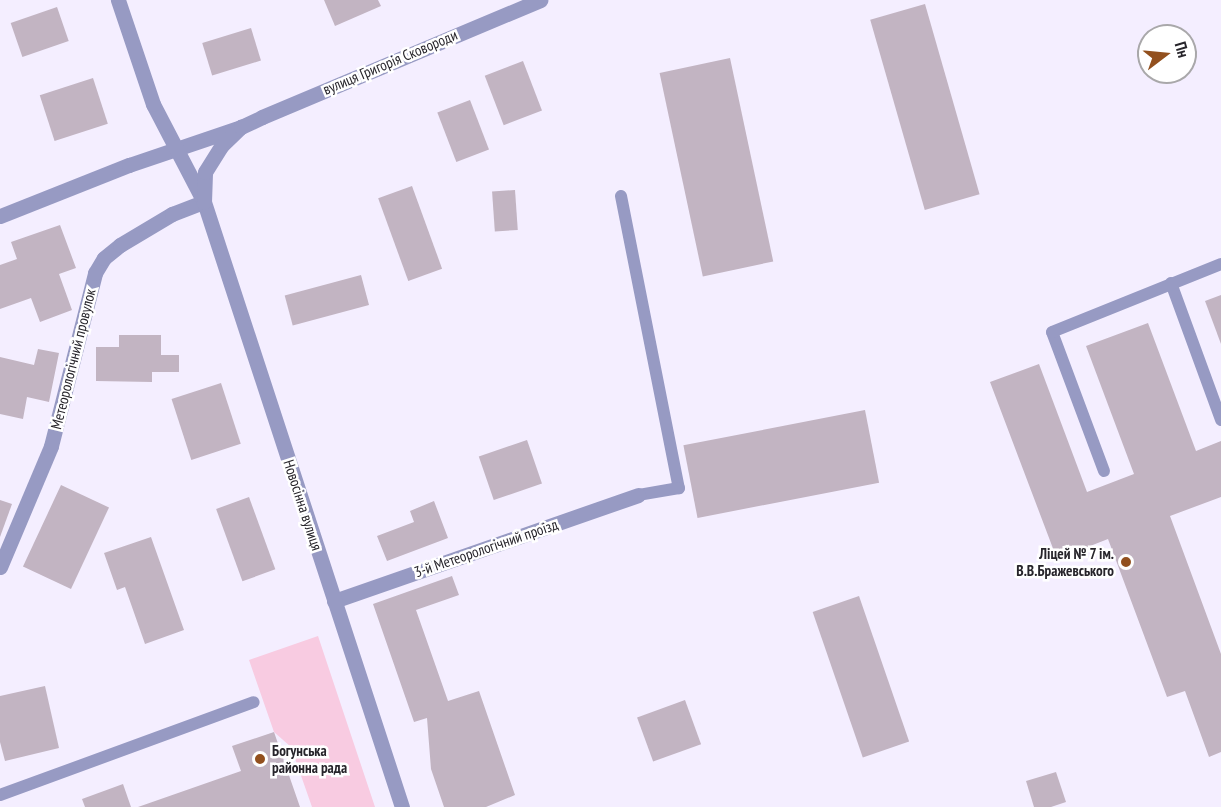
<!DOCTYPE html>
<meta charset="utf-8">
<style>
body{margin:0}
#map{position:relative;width:1221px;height:807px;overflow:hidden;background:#f4eeff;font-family:"PT Sans Narrow",sans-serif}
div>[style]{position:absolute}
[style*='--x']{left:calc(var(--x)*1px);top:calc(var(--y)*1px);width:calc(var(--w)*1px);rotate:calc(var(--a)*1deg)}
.green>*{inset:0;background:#f8cbe1}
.building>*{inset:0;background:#c2b4c2;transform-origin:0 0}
.service>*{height:12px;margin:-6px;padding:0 6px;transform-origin:6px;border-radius:6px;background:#979ac3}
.minor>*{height:15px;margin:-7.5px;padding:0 7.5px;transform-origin:7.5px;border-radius:7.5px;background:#979ac3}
.tertiary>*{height:15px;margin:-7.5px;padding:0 7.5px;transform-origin:7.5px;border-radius:7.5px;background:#979ac3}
.dots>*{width:16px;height:16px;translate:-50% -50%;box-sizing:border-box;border:3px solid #fff;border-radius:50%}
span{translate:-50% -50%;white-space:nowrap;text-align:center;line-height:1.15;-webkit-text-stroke:5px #fff;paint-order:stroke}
.street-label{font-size:15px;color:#27252b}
.poi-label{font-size:15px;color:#27252b;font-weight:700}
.right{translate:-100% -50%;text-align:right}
.left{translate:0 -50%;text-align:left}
.north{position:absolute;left:1137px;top:24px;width:60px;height:60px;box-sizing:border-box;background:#fff;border:2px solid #a9a8aa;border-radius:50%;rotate:74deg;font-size:16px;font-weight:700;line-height:24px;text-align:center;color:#27252b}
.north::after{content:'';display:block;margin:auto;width:21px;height:27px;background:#92501e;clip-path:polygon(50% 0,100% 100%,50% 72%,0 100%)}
</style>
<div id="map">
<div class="green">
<div style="clip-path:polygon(318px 636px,375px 807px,312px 807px,291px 747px,274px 732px,249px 660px)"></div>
</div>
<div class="building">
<div style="clip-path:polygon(324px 0,378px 0,381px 6px,335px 26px)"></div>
<div style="left:925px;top:4px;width:198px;height:57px;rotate:74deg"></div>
<div style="left:57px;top:7px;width:36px;height:49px;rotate:71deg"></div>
<div style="left:251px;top:28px;width:34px;height:51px;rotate:73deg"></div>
<div style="left:730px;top:58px;width:208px;height:72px;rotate:78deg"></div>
<div style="left:523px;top:61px;width:53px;height:41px;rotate:69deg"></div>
<div style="left:93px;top:78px;width:48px;height:56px;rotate:72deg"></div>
<div style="left:470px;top:100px;width:53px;height:35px;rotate:69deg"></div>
<div style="left:412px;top:186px;width:88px;height:36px;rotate:70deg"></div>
<div style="left:515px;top:190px;width:40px;height:23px;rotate:86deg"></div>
<div style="clip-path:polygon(60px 225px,76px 268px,59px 274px,72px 310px,40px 322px,31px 298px,0 309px,0 265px,17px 259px,11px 242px)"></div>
<div style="left:361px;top:275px;width:31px;height:79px;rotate:75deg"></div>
<div style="clip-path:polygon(1221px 295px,1221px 344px,1205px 301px)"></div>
<div style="clip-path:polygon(1148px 323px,1196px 451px,1221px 441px,1221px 497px,1170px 516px,1221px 654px,1221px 752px,1209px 757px,1185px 691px,1167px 697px,1108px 539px,1057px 559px,990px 382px,1039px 364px,1087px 492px,1134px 474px,1086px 346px)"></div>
<div style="clip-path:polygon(119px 335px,161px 335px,161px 355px,179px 355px,179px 372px,152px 372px,152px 382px,96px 381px,96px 347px,119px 347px)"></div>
<div style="clip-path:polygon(38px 349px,59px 353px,49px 402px,27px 397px,23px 419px,0 414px,0 357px,34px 365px)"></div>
<div style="left:221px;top:383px;width:64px;height:52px;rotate:72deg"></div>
<div style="left:865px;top:410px;width:74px;height:185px;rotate:79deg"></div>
<div style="left:527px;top:440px;width:46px;height:51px;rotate:71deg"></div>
<div style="left:61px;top:485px;width:53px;height:90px;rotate:25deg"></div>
<div style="left:249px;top:497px;width:77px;height:35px;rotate:70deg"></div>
<div style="clip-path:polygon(0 500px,12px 504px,0 537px)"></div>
<div style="clip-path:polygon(434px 501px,448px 538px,387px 561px,377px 536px,414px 522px,410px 511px)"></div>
<div style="clip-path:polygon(151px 537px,184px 630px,145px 644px,125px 587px,117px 590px,104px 553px)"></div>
<div style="clip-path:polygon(452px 576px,459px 595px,416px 610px,448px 701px,479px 691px,515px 795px,486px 807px,444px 807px,431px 769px,427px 718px,414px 722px,373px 604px)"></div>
<div style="left:859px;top:596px;width:154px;height:49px;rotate:71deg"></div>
<div style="clip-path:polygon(45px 686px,59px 748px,5px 761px,0 742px,0 696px)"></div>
<div style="left:685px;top:700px;width:47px;height:51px;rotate:70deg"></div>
<div style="clip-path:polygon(274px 732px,300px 807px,138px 807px,241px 771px,232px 746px)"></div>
<div style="clip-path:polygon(1056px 772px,1066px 802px,1051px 807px,1034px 807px,1026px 781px)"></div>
<div style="clip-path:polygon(123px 784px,131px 807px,85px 807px,82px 799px)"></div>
</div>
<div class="service">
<div style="--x:621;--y:196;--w:298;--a:78.8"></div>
<div style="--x:679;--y:488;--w:42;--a:170.3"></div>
<div style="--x:1171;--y:283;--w:146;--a:69.9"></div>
<div style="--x:1104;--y:471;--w:148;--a:-110.5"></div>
<div style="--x:1052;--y:332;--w:182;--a:-21.9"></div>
<div style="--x:0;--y:795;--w:270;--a:-20.1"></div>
</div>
<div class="minor">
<div style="--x:0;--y:216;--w:139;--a:-21.6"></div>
<div style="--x:129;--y:165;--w:118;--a:-18.7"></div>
<div style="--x:0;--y:567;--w:131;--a:-67.1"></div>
<div style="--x:51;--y:446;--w:179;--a:-75.7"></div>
<div style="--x:95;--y:273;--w:17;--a:-59"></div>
<div style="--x:104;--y:258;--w:21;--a:-39"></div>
<div style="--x:120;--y:245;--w:61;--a:-30.8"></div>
<div style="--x:172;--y:214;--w:34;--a:-21"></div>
<div style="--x:204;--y:202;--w:110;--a:-117.5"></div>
<div style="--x:153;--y:104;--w:110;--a:-108.6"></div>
<div style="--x:334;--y:601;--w:322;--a:-19.2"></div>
</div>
<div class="tertiary">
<div style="--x:402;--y:807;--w:637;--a:-108.12"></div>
<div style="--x:204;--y:202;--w:30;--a:-88"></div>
<div style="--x:205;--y:172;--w:31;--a:-58"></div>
<div style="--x:221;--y:146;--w:28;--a:-44"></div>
<div style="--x:241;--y:127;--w:23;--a:-25"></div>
<div style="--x:262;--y:117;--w:302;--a:-22.8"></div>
</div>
<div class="dots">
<div style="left:1126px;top:562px;background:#92501e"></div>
<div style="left:260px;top:759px;background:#92501e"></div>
</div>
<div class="street-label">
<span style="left:390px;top:62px;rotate:-23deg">вулиця Григорія Сковороди</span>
<span style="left:73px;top:359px;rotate:-76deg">Метеорологічний провулок</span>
<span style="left:303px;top:505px;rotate:72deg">Новосінна вулиця</span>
<span style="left:486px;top:548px;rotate:-19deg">3-й Метеорологічний проїзд</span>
</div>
<div class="poi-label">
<span class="right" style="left:1114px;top:562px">Ліцей № 7 ім.<br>В.В.Бражевського</span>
<span class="left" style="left:272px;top:759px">Богунська<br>районна рада</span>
</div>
<div class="north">Пн</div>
</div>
